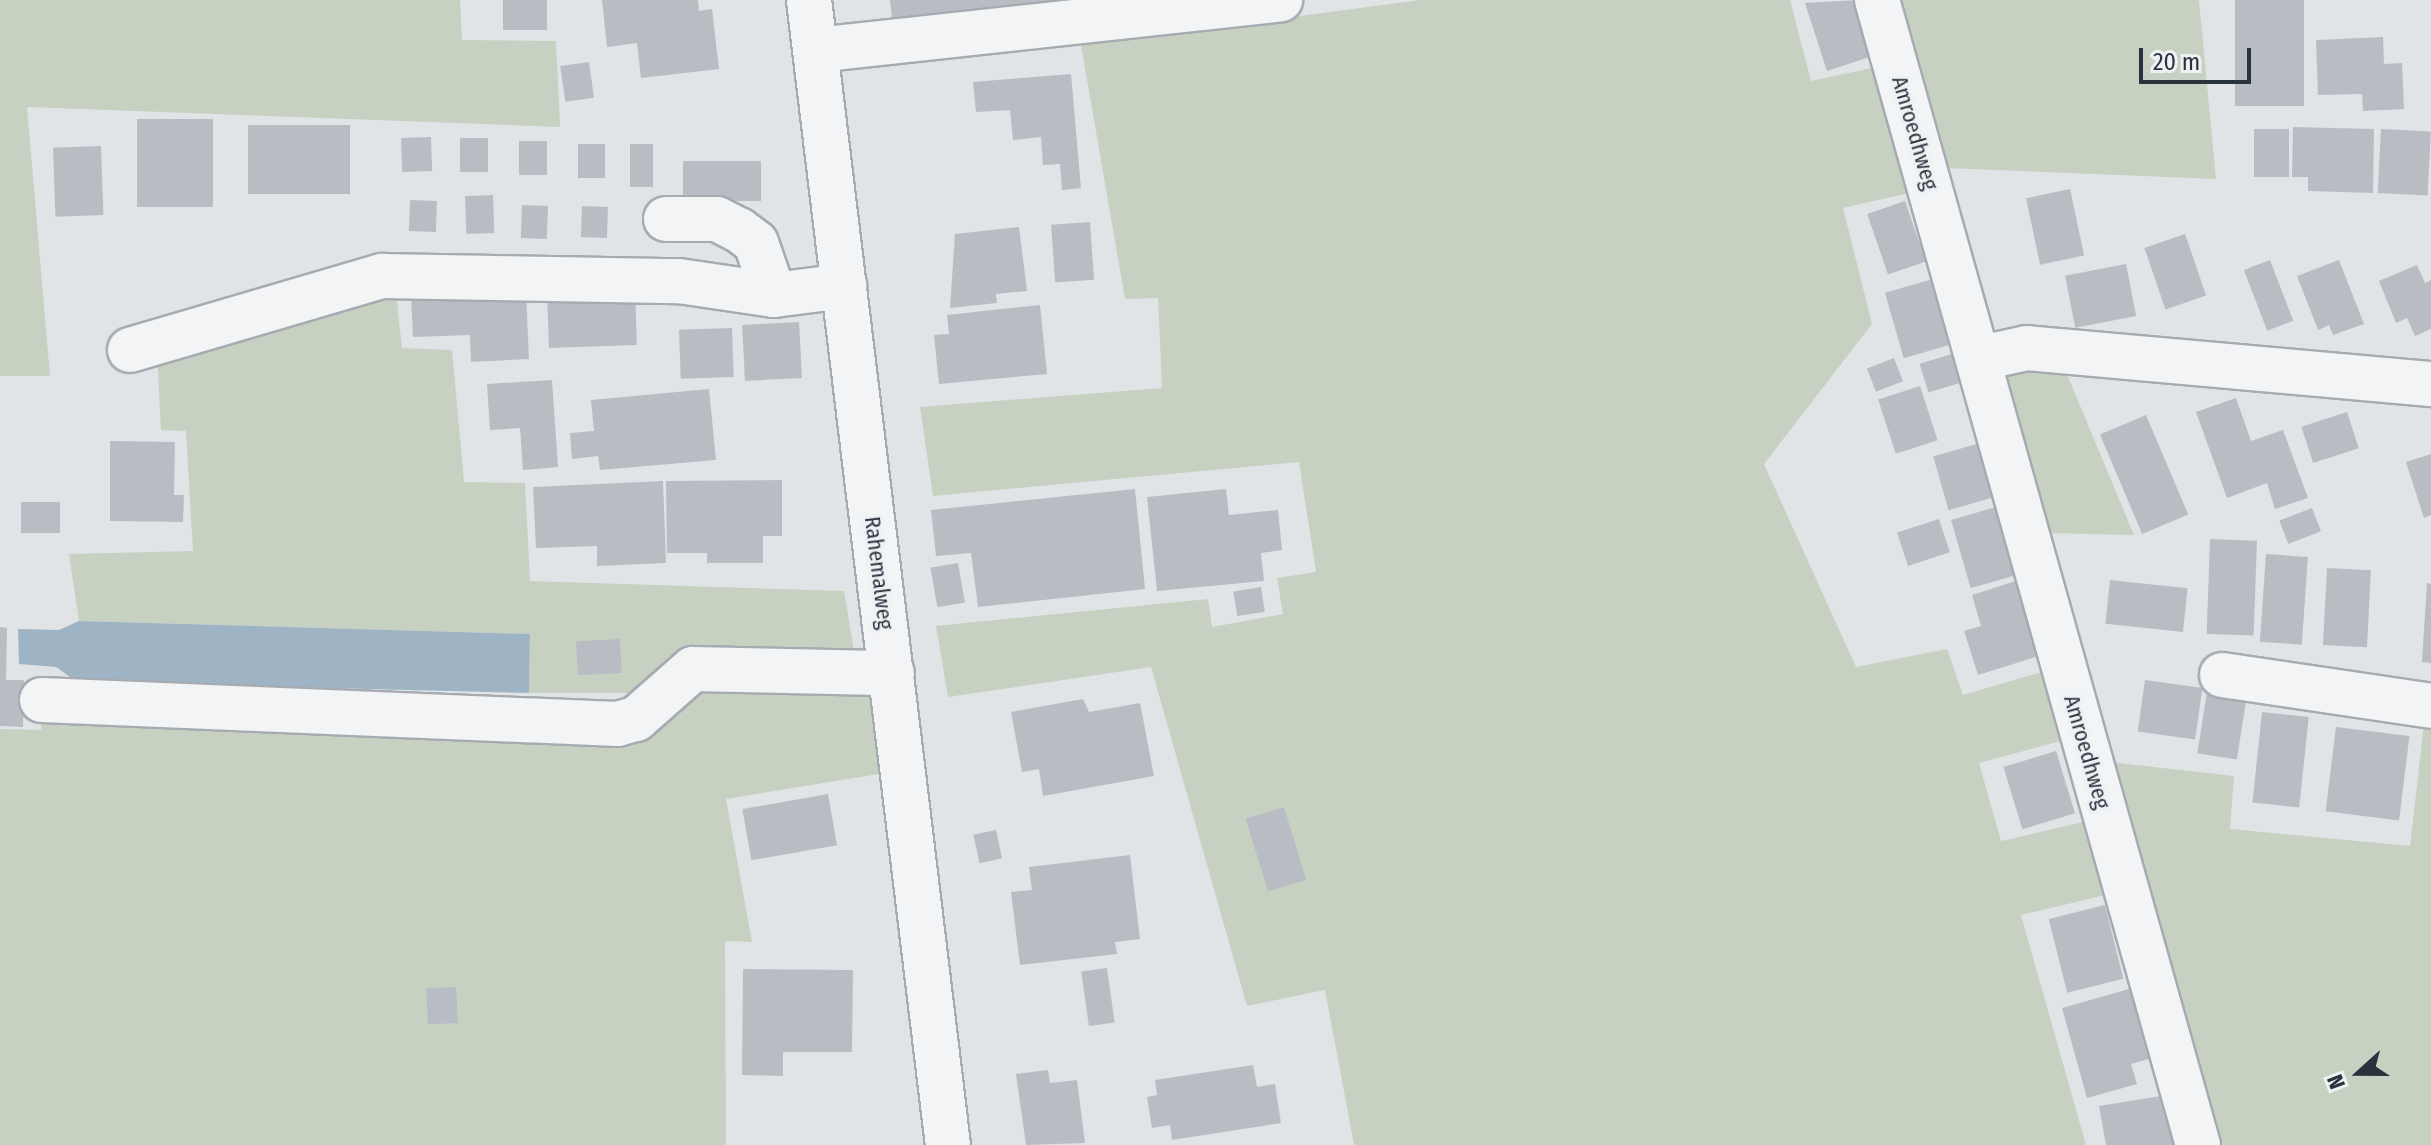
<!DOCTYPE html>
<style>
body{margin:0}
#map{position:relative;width:2431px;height:1145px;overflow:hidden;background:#e0e4e7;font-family:"Fira Sans Condensed",sans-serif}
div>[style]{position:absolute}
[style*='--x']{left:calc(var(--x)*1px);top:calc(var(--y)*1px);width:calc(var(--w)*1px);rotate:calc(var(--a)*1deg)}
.green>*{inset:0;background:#c7d1c2}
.water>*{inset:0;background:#9eb4c4}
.building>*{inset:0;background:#b8bdc4;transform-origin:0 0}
.roads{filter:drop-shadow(2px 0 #a6abb1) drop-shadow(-2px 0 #a6abb1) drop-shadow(0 2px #a6abb1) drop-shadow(0 -2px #a6abb1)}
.minor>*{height:44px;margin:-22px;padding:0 22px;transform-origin:22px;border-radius:22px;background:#f2f4f6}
span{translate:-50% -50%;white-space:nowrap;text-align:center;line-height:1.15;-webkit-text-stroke:7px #eff2f5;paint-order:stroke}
.street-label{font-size:22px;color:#2a333d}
.north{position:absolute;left:2319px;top:1033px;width:80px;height:80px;-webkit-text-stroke:6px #eff2f5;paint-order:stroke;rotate:249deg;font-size:22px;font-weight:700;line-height:32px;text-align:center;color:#2a333d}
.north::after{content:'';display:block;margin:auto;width:28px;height:36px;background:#2a333d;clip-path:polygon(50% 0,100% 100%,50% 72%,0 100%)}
.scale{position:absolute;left:2139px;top:48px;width:112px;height:36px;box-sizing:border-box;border:4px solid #2a333d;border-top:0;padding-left:10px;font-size:24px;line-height:28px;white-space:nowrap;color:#2a333d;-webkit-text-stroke:6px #eff2f5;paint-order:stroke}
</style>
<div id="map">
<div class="green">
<div style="clip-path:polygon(0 0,460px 0,462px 40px,556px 41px,560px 127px,27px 107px,50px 376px,0 376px)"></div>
<div style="clip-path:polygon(1420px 0,1790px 0,1811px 81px,1881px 66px,1918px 191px,1843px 208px,1872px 324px,1764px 464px,1856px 667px,1947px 649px,1963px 695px,2049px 670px,2068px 739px,1979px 763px,2001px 841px,2092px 820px,2114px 893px,2021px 915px,2086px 1145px,1354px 1145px,1325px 990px,1247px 1006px,1151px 667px,948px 697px,936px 626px,1208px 599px,1212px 627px,1283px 614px,1277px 578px,1316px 572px,1299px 462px,933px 496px,920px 407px,1162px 388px,1158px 298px,1125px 299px,1081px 45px)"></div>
<div style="clip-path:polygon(1893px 0,2199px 0,2216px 179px,1945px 168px)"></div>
<div style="clip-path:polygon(396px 293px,402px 348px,452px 350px,464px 482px,525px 483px,530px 581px,844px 591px,856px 663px,641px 693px,529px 693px,530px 634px,79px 621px,69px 554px,193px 551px,186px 431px,161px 430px,157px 351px)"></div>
<div style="clip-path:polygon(2013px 367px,2066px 372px,2134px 535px,2044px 533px,1998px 378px)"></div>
<div style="clip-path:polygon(683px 690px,871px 690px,879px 774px,726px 799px,752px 942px,725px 941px,726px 1145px,0 1145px,0 729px,41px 730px,42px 711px,607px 737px)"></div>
<div style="clip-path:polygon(2424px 724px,2431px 725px,2431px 1145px,2215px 1145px,2109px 762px,2234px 776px,2230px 829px,2410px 846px)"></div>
</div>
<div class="water">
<div style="clip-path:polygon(79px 621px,530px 634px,529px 693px,77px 682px,56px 667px,19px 664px,18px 629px,59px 630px)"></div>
</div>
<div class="building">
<div style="left:503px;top:0;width:44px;height:30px"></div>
<div style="clip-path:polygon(602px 0,698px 0,699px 11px,712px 9px,719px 69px,641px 78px,637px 43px,607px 47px)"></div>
<div style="clip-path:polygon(890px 0,1072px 0,1073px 6px,893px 27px)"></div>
<div style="clip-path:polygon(1858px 0,1876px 55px,1827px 71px,1805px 3px)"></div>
<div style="left:2235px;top:0;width:69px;height:106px"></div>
<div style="clip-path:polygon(2383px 37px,2384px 64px,2402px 63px,2404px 109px,2363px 111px,2362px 94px,2318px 95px,2316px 40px)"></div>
<div style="left:589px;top:62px;width:36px;height:29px;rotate:82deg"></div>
<div style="clip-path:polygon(1071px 74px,1081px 188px,1062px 190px,1060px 164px,1043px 165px,1041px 137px,1013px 140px,1010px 110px,976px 112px,973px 82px)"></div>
<div style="left:137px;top:119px;width:76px;height:88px"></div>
<div style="left:248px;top:125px;width:102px;height:69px"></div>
<div style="clip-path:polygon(2293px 127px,2374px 129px,2373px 193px,2308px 191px,2308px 177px,2292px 177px)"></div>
<div style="left:2254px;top:129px;width:35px;height:48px"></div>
<div style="left:2381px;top:129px;width:50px;height:64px;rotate:3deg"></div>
<div style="left:431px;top:137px;width:34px;height:30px;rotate:88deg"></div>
<div style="left:460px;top:138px;width:28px;height:34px"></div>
<div style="left:547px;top:141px;width:34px;height:28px;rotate:90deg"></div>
<div style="left:578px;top:144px;width:27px;height:34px"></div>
<div style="left:630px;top:144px;width:23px;height:43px"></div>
<div style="left:101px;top:146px;width:69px;height:48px;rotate:88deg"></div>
<div style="left:761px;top:161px;width:40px;height:78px;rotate:90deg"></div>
<div style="left:2070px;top:189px;width:68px;height:45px;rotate:78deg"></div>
<div style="left:493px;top:195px;width:38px;height:28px;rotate:88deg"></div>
<div style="left:410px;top:200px;width:27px;height:31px;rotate:2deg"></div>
<div style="left:1905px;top:201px;width:64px;height:40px;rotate:71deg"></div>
<div style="left:522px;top:205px;width:26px;height:33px;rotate:2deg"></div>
<div style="left:582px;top:206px;width:26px;height:31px;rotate:2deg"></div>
<div style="left:1090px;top:222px;width:58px;height:39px;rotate:86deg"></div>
<div style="clip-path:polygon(1019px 227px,1027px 291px,996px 294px,997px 303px,950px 308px,955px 234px)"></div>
<div style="left:2185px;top:234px;width:65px;height:43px;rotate:71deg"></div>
<div style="left:2270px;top:260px;width:65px;height:28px;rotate:69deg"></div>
<div style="clip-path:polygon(2339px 260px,2364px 324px,2333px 335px,2329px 325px,2318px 330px,2297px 276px)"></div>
<div style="left:2126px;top:264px;width:53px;height:62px;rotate:79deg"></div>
<div style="clip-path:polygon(2417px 265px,2425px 283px,2431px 280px,2431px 329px,2415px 336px,2407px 318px,2396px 323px,2379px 281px)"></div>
<div style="left:1933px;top:279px;width:68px;height:50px;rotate:74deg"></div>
<div style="left:635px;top:290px;width:55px;height:88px;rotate:88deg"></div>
<div style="clip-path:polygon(526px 292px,529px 359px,471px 362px,470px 335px,413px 337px,411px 298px)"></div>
<div style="clip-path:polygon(1040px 305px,1047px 374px,939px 384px,934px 335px,949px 334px,947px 315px)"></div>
<div style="left:799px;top:322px;width:56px;height:57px;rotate:87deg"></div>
<div style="left:732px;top:328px;width:49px;height:53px;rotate:88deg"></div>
<div style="left:1955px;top:353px;width:30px;height:37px;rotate:73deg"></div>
<div style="left:1894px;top:358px;width:25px;height:29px;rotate:69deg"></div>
<div style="clip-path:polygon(552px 380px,558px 467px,523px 470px,520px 428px,490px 430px,487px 384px)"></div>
<div style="left:1920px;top:386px;width:57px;height:44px;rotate:72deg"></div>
<div style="clip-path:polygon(709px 389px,716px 460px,600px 470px,598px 456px,572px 459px,570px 433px,594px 431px,591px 400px)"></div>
<div style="clip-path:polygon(2236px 398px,2251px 441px,2283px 430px,2308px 498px,2275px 509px,2267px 483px,2227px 498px,2196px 412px)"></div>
<div style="left:2347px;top:412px;width:38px;height:48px;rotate:72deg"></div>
<div style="left:2146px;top:415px;width:108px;height:50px;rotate:67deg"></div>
<div style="clip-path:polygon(110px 441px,175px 442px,174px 495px,184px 495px,183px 522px,110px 521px)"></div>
<div style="left:1987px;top:441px;width:56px;height:56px;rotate:74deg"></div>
<div style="clip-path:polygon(2431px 454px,2431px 515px,2424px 518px,2406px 462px)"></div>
<div style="clip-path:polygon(782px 480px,782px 536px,763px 536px,763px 563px,707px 563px,707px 553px,667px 553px,666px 481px)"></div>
<div style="clip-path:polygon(663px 481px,666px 563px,597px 566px,597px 546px,536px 548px,533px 487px)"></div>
<div style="clip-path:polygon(1135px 489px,1145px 589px,978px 607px,971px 553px,936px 556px,931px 510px)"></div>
<div style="clip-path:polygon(1226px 489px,1229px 515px,1278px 510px,1282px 550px,1261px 553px,1264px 581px,1157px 591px,1147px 497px)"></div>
<div style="left:21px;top:502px;width:39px;height:31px"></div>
<div style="left:2003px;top:505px;width:71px;height:54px;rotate:74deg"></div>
<div style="left:2312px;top:508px;width:25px;height:35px;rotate:69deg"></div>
<div style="left:1939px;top:519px;width:35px;height:44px;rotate:72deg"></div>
<div style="left:2210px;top:539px;width:47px;height:95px;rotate:2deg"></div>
<div style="left:2266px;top:554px;width:42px;height:88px;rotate:4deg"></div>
<div style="left:958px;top:563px;width:40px;height:28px;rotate:80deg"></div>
<div style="left:2327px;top:568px;width:44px;height:77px;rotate:3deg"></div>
<div style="clip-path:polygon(2022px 579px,2045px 654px,1978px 675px,1964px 631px,1981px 626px,1972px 595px)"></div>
<div style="left:2110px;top:580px;width:78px;height:44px;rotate:6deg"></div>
<div style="clip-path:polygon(2427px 583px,2431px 584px,2431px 663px,2422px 662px)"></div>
<div style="left:1261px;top:587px;width:25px;height:28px;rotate:81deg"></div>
<div style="clip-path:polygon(0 627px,7px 628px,6px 680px,24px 680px,23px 727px,0 726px)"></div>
<div style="left:620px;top:639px;width:34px;height:44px;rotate:87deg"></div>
<div style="left:2145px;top:680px;width:58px;height:52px;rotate:8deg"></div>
<div style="left:2207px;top:692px;width:40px;height:62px;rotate:9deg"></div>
<div style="clip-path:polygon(1083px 699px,1089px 712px,1140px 703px,1154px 776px,1043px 796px,1039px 769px,1022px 772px,1011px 712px)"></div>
<div style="left:2262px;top:712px;width:47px;height:91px;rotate:6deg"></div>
<div style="left:2336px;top:727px;width:74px;height:85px;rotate:7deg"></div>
<div style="left:2056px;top:751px;width:65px;height:55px;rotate:73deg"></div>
<div style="left:828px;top:794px;width:52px;height:87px;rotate:80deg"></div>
<div style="left:1284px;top:807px;width:76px;height:40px;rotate:73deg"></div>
<div style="left:996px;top:830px;width:29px;height:23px;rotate:78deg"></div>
<div style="clip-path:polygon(1130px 855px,1140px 939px,1115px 942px,1117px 954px,1020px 965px,1011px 892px,1032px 890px,1029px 867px)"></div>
<div style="left:2105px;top:905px;width:76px;height:58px;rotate:76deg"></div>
<div style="left:1107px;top:968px;width:55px;height:26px;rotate:82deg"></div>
<div style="clip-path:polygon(743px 969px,853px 970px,852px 1052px,783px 1052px,783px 1076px,742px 1075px)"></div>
<div style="left:456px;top:987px;width:36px;height:30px;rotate:87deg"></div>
<div style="clip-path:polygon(2136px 987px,2156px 1057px,2131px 1064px,2137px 1084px,2087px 1098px,2062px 1008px)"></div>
<div style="clip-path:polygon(1253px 1065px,1257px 1087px,1275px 1084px,1281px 1123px,1172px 1140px,1170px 1125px,1152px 1128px,1147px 1097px,1157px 1095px,1155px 1080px)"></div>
<div style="clip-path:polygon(1048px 1070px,1050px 1083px,1077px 1080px,1085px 1143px,1026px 1145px,1016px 1074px)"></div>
<div style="clip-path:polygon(2167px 1095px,2176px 1145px,2106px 1145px,2099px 1106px)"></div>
</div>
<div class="roads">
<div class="minor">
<div style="--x:809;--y:0;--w:1153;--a:83.08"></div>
<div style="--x:1877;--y:0;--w:1189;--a:74.34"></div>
<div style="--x:816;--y:50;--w:467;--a:-6.2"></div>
<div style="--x:666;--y:219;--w:51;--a:0"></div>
<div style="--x:717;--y:219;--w:25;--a:27"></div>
<div style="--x:739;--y:230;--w:21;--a:37"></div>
<div style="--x:756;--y:243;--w:55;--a:70.9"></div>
<div style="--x:130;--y:350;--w:263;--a:-16.4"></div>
<div style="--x:382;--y:276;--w:297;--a:1"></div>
<div style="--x:679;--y:281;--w:96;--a:8.4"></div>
<div style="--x:774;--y:295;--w:71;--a:-7.3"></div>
<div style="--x:1981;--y:358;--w:47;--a:-12.3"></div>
<div style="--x:2027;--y:348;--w:406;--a:5.1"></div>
<div style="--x:2222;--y:675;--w:211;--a:8.4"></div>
<div style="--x:42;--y:700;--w:576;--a:2.39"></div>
<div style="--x:617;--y:724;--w:20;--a:-15"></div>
<div style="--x:636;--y:719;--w:76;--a:-41.3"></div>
<div style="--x:693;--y:669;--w:199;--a:1.2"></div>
</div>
</div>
<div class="street-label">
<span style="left:1915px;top:133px;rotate:74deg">Amroedhweg</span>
<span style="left:879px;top:573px;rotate:83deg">Rahemalweg</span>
<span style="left:2087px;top:752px;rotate:74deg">Amroedhweg</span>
</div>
<div class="north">N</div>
<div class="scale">20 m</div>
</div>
